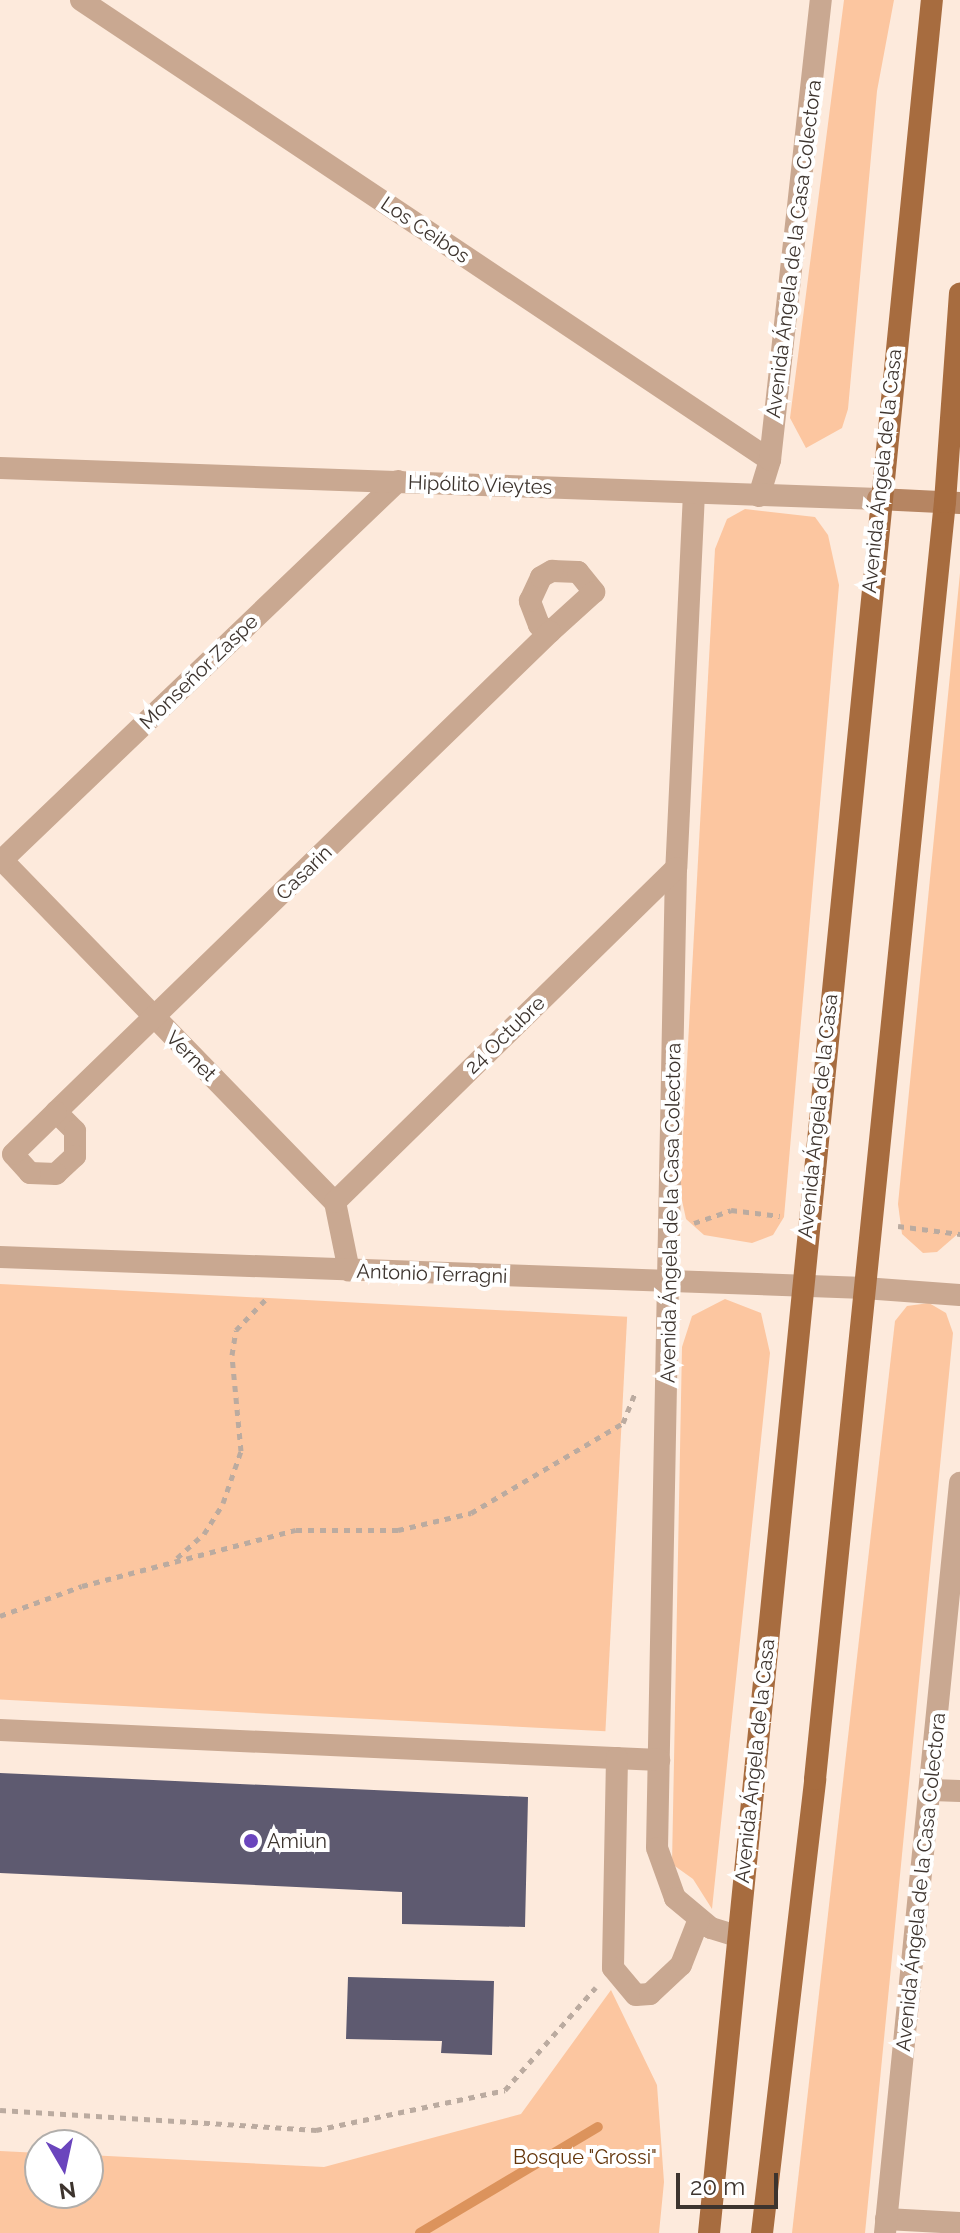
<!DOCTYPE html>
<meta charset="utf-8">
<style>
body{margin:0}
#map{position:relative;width:960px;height:2233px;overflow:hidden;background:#fdeadc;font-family:Raleway,sans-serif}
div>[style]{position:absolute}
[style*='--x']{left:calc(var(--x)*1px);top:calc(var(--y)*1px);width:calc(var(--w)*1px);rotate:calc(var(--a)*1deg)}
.green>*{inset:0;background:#fcc6a0;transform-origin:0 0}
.stream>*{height:10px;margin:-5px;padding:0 5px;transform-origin:5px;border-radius:5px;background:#dc935c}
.building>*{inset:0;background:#5e5a70}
.path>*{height:5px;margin-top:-2.5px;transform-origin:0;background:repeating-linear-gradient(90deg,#bbaba0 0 6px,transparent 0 12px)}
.minor>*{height:22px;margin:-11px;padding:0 11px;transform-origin:11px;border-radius:11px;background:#c9a891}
.tertiary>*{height:22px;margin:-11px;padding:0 11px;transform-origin:11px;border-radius:11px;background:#c9a891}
.secondary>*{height:22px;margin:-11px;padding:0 11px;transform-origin:11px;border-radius:11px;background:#b68562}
.primary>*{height:22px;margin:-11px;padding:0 11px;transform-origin:11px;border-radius:11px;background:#a76c3f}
.dots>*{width:22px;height:22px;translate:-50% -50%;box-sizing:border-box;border:4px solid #fff;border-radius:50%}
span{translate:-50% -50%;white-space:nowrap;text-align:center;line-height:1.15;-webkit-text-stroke:8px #fff;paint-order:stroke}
.street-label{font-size:20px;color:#3d342e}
.poi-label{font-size:20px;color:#3d342e}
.left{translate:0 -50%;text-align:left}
.park-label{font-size:20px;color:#64350a}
.north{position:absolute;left:24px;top:2129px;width:80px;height:80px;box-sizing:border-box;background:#fff;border:2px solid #b1aeab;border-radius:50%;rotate:171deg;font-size:22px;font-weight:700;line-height:32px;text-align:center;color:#3d342e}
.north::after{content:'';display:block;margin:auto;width:28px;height:36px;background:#6a45bd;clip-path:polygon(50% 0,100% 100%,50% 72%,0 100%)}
.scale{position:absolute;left:676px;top:2173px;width:102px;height:36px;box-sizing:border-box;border:4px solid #3d342e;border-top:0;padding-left:10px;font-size:24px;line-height:28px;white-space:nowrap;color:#3d342e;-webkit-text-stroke:6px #fff;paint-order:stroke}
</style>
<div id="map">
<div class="green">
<div style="clip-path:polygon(844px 0,894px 0,877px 91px,848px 409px,842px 428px,806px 448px,790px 418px)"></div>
<div style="clip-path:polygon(745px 509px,815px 517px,828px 535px,839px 585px,784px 1217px,773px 1235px,752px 1243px,704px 1235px,686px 1219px,680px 1191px,715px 549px,727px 519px)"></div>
<div style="clip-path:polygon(960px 573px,960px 1232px,937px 1252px,923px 1253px,902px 1234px,898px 1204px)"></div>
<div style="left:0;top:1284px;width:628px;height:415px;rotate:3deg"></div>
<div style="clip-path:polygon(725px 1299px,761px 1313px,770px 1353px,712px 1909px,693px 1879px,672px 1864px,682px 1347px,692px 1316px)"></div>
<div style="clip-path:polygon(929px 1303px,946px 1313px,953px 1333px,865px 2233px,792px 2233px,895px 1321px,907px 1306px)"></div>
<div style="clip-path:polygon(611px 1990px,657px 2085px,664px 2182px,659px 2233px,0 2233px,0 2151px,40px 2153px,40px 2193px,88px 2193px,88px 2155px,324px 2167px,521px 2114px)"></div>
</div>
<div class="stream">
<div style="--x:420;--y:2233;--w:207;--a:-30.8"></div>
</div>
<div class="building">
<div style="clip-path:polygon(0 1773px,528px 1797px,525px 1927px,402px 1924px,402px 1892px,0 1873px)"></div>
<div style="clip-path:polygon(348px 1977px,494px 1981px,492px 2055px,441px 2053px,442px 2041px,346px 2039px)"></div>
</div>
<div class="path">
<div style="--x:694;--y:1223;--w:39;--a:-19"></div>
<div style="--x:731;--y:1210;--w:49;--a:7"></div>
<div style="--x:898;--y:1226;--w:63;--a:7.4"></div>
<div style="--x:177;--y:1558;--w:36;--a:-42"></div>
<div style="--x:204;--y:1534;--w:36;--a:-58"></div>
<div style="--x:223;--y:1503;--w:55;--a:-70.9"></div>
<div style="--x:241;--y:1451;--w:96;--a:-95.4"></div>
<div style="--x:232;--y:1355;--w:25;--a:-81"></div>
<div style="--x:236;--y:1330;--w:47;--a:-45.9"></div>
<div style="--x:0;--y:1616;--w:87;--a:-20.1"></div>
<div style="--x:82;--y:1586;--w:221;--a:-14.7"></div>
<div style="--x:296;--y:1530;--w:102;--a:0"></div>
<div style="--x:398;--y:1530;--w:75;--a:-13.1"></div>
<div style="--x:471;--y:1513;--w:177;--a:-30.6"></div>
<div style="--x:623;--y:1423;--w:35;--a:-68"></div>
<div style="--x:0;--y:2110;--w:317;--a:3.6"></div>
<div style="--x:316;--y:2130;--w:193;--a:-11.9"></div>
<div style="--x:505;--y:2090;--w:137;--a:-48.5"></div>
</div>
<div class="minor">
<div style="--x:81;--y:0;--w:828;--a:33.73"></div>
<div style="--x:694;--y:493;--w:375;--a:92.7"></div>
<div style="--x:676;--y:868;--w:980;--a:91.11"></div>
<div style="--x:657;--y:1848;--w:53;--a:70.2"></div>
<div style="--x:675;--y:1898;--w:47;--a:39.8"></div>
<div style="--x:711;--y:1928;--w:28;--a:17"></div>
<div style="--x:759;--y:496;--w:38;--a:-73"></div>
<div style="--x:770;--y:460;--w:463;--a:-83.7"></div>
<div style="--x:552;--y:571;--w:26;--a:2"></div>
<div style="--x:578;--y:572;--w:26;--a:51"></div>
<div style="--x:594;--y:592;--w:59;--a:137.7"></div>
<div style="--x:550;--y:632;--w:13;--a:-148"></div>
<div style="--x:539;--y:625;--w:26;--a:-111"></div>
<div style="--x:530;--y:601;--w:26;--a:-65"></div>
<div style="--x:541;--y:577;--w:13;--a:-29"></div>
<div style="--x:0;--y:858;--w:480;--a:45.8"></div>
<div style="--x:335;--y:1202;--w:70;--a:78.5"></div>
<div style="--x:0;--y:862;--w:551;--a:-43.75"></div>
<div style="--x:56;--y:1112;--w:689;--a:-44.18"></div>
<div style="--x:56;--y:1112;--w:27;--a:45"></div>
<div style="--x:75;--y:1131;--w:25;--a:90"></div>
<div style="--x:75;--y:1156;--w:26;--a:137"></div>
<div style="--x:56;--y:1174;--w:26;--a:-178"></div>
<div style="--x:30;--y:1173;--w:25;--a:-132"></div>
<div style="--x:13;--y:1154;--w:60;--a:-44.3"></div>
<div style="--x:335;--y:1202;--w:477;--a:-44.4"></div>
<div style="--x:864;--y:1288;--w:96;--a:4.2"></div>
<div style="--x:0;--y:1730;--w:660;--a:2.61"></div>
<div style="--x:617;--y:1758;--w:210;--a:91.1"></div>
<div style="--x:613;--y:1968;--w:35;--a:50"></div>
<div style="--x:636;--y:1995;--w:14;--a:-4"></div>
<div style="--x:650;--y:1994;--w:42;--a:-43.1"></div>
<div style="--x:681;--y:1965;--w:49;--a:-68.6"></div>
<div style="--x:932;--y:1790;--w:28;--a:2"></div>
<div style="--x:886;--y:2219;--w:74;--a:3.1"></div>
<div style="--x:885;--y:2233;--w:754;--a:-84.29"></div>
</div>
<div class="tertiary">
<div style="--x:0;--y:468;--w:879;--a:2.02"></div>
<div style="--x:0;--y:1257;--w:865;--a:2.05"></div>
</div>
<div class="secondary">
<div style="--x:878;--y:499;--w:82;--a:2.8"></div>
</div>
<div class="primary">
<div style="--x:709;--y:2233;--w:2244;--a:-84.3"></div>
<div style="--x:762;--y:2233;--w:457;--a:-83.3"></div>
<div style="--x:815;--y:1779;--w:1284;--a:-84.19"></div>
<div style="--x:945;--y:502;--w:209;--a:-85.9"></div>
</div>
<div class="dots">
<div style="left:251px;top:1841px;background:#6a45bd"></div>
</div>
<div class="street-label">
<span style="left:425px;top:230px;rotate:34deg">Los Ceibos</span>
<span style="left:794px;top:249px;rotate:-83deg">Avenida Ángela de la Casa Colectora</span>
<span style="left:882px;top:471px;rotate:-84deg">Avenida Ángela de la Casa</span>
<span style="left:480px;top:485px;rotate:2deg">Hipólito Vieytes</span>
<span style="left:199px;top:672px;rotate:-44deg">Monseñor Zaspe</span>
<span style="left:304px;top:873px;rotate:-44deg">Casarin</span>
<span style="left:505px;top:1035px;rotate:-44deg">24 Octubre</span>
<span style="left:191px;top:1056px;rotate:45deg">Vernet</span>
<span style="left:818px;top:1116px;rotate:-84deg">Avenida Ángela de la Casa</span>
<span style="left:671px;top:1213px;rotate:-89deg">Avenida Ángela de la Casa Colectora</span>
<span style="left:432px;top:1274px;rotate:2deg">Antonio Terragni</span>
<span style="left:755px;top:1761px;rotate:-84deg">Avenida Ángela de la Casa</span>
<span style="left:921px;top:1882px;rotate:-84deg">Avenida Ángela de la Casa Colectora</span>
</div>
<div class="poi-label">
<span class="left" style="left:267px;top:1841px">Amiun</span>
</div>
<div class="park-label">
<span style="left:585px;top:2157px">Bosque "Grossi"</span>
</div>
<div class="north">N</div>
<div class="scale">20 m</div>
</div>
